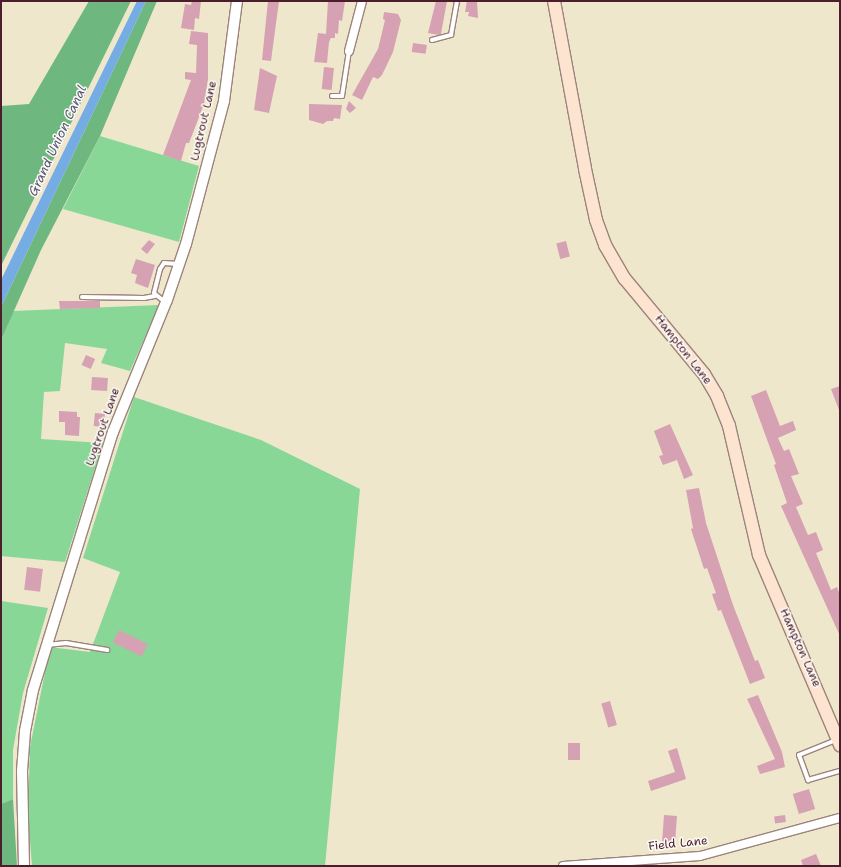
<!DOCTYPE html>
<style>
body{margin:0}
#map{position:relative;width:841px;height:867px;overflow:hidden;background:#efe7cc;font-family:"Shantell Sans",sans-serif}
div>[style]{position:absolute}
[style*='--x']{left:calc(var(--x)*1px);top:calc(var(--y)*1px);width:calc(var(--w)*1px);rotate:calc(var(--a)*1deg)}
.green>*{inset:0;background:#88d796}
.forest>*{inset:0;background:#6eb87f}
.water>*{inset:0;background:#76ace4}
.building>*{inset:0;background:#d5a1b3;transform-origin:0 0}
.roads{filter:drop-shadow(1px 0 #9c837c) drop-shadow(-1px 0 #9c837c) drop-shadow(0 1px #9c837c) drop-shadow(0 -1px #9c837c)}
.service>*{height:4px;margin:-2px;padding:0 2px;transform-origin:2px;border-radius:2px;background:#fff}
.minor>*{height:8px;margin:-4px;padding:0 4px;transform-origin:4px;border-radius:4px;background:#fff}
.tertiary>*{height:10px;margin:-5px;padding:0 5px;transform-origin:5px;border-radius:5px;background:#fff}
.secondary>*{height:12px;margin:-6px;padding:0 6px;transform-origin:6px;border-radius:6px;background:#fde4d0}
span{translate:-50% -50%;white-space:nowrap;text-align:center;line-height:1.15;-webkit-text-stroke:3px #fdfcf7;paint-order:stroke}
.street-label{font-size:12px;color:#4a1f2b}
.water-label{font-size:13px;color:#5c5775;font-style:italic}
.frame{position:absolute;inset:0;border:2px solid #4a1f2b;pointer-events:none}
</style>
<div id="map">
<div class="green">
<div style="clip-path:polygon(100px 136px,199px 166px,179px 242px,63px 209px)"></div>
<div style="clip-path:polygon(159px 305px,130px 371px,101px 363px,107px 349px,65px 343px,60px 391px,44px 392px,41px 439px,103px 443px,65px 562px,1px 556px,1px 340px,13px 311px)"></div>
<div style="clip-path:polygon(134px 397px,261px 440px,360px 489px,325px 866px,32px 866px,28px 814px,30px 747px,50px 647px,90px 652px,120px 572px,83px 558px)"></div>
<div style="clip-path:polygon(1px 601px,48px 608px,23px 693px,13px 750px,13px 799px,1px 804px)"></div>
</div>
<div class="forest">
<div style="clip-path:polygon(89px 1px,131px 1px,1px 266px,1px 106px,29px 104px)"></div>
<div style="clip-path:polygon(146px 1px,157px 1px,100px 136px,41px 250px,1px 340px,1px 307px)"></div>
<div style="clip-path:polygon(13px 799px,17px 866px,1px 866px,1px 804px)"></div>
</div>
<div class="water">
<div style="clip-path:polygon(137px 1px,146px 1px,1px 307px,1px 280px)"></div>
</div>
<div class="building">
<div style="clip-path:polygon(192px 1px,201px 1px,199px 19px,195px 18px,194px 30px,181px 28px,185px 4px,191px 5px)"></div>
<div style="clip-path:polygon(268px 1px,279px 1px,271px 61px,262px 60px)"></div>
<div style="clip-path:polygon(328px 1px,345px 1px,342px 21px,339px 20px,338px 34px,335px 33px,335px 38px,331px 38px,329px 42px,327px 63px,314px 62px,318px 33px,326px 34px)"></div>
<div style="clip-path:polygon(436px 1px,447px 1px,441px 34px,439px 35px,428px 33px)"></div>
<div style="clip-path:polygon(467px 1px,477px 1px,478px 18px,468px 16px,469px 12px,465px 12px)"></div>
<div style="clip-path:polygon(384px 12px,398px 14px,401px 20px,393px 52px,382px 75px,378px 79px,373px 77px,362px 100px,352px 95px,378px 49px,385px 20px,383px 19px)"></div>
<div style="clip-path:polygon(191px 31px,208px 33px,208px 79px,204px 104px,189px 143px,186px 143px,181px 161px,163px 155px,191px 80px,185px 79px,185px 72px,196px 73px,197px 45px,189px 44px)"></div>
<div style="left:413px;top:43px;width:14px;height:9px;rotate:8deg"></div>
<div style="left:324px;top:67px;width:10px;height:22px;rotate:6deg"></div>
<div style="clip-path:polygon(260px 68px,277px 76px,269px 113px,254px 110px)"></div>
<div style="clip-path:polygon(349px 101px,356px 108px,350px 113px,346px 109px)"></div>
<div style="clip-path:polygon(309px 104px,342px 105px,340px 119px,334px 118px,333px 121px,327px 121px,323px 124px,309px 120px)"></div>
<div style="clip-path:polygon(149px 240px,155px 244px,147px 254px,141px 249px)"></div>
<div style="left:566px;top:241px;width:16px;height:10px;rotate:76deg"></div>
<div style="clip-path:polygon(136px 259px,155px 265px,148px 288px,135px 283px,137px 275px,131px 273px)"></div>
<div style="clip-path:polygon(59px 301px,100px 301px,100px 308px,60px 309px)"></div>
<div style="left:86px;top:355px;width:10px;height:11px;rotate:24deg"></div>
<div style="left:92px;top:377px;width:16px;height:13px;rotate:4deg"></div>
<div style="clip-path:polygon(840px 386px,840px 410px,839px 410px,831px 389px)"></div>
<div style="clip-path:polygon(766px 390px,780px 426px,793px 421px,796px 430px,778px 438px,784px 451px,789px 449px,799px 474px,791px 476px,803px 504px,796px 507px,808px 535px,816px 532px,823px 550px,816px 553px,831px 590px,837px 587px,840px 595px,840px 636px,781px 506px,787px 503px,774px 465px,776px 464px,751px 396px)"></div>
<div style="clip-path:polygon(59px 411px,77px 412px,77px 417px,80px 417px,79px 436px,65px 435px,65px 422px,59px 422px)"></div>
<div style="left:95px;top:413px;width:10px;height:13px;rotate:6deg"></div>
<div style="clip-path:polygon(670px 424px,693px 475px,684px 479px,677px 460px,663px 465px,659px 456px,663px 455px,654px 431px)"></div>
<div style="clip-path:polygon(699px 488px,706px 523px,733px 605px,755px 661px,758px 660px,765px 678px,750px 684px,721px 610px,718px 611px,712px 594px,716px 593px,707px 568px,704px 569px,691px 529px,693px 528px,686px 490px)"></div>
<div style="left:27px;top:567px;width:16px;height:23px;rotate:7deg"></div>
<div style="left:119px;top:630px;width:32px;height:14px;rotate:26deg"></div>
<div style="clip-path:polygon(758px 695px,782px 752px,785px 767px,760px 774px,757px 766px,775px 759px,747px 699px)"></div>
<div style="left:610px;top:701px;width:25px;height:9px;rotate:74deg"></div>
<div style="left:568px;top:743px;width:12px;height:17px"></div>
<div style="clip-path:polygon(677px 748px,686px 779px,651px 791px,648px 781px,675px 772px,668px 751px)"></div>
<div style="left:809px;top:789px;width:21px;height:17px;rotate:73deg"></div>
<div style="left:664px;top:815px;width:13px;height:27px;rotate:4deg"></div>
<div style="left:785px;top:815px;width:7px;height:11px;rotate:82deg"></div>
<div style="clip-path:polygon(816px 854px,821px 866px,803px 866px,801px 860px)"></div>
</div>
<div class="roads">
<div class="service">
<div style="--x:432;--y:40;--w:20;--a:-15"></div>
<div style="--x:451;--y:35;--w:35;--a:-80"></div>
<div style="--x:332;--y:96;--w:10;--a:0"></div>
<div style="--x:342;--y:96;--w:46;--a:-81.2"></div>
<div style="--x:82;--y:297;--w:62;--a:0.9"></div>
<div style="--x:144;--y:298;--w:11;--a:-10"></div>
<div style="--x:165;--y:302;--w:14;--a:-141"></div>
<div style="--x:154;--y:293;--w:25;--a:-76"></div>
<div style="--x:160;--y:269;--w:7;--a:-56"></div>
<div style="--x:164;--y:263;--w:14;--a:4"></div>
<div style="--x:47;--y:645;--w:19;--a:-6"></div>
<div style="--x:66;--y:643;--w:42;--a:9.7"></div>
<div style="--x:836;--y:740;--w:40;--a:158"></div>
<div style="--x:799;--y:755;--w:27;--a:70"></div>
<div style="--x:808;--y:780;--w:33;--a:-16"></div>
</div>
<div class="minor">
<div style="--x:349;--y:51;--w:52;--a:-75.4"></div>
<div style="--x:563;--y:866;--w:137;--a:-4.2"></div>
<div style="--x:700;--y:856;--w:145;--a:-15.2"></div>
</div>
<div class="tertiary">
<div style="--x:24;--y:866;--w:95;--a:-91.2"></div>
<div style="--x:22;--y:771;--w:40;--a:-85.7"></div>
<div style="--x:25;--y:731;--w:42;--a:-79"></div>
<div style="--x:33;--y:690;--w:270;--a:-72.8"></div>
<div style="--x:113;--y:432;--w:143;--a:-67.8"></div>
<div style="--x:167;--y:300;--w:59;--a:-71.3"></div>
<div style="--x:186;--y:244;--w:148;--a:-75.1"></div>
<div style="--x:224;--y:101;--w:101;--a:-82.6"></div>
</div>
<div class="secondary">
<div style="--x:554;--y:1;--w:171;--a:79.5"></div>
<div style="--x:585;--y:169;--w:52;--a:77.8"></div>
<div style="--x:596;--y:220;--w:27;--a:70"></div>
<div style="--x:605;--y:245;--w:39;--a:60"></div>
<div style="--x:625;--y:279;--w:124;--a:50.3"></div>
<div style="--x:704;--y:374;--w:26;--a:59"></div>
<div style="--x:717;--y:396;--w:32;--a:68"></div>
<div style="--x:729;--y:426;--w:132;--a:76.9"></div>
<div style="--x:759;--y:555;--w:207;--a:66.9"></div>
</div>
</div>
<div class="street-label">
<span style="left:204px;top:121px;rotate:-77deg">Lugtrout Lane</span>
<span style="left:683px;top:350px;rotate:52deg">Hampton Lane</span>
<span style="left:103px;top:427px;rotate:-71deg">Lugtrout Lane</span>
<span style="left:800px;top:648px;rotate:66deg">Hampton Lane</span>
<span style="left:678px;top:844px;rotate:-6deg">Field Lane</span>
</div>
<div class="water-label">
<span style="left:58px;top:141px;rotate:-65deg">Grand Union Canal</span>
</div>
<div class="frame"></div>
</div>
